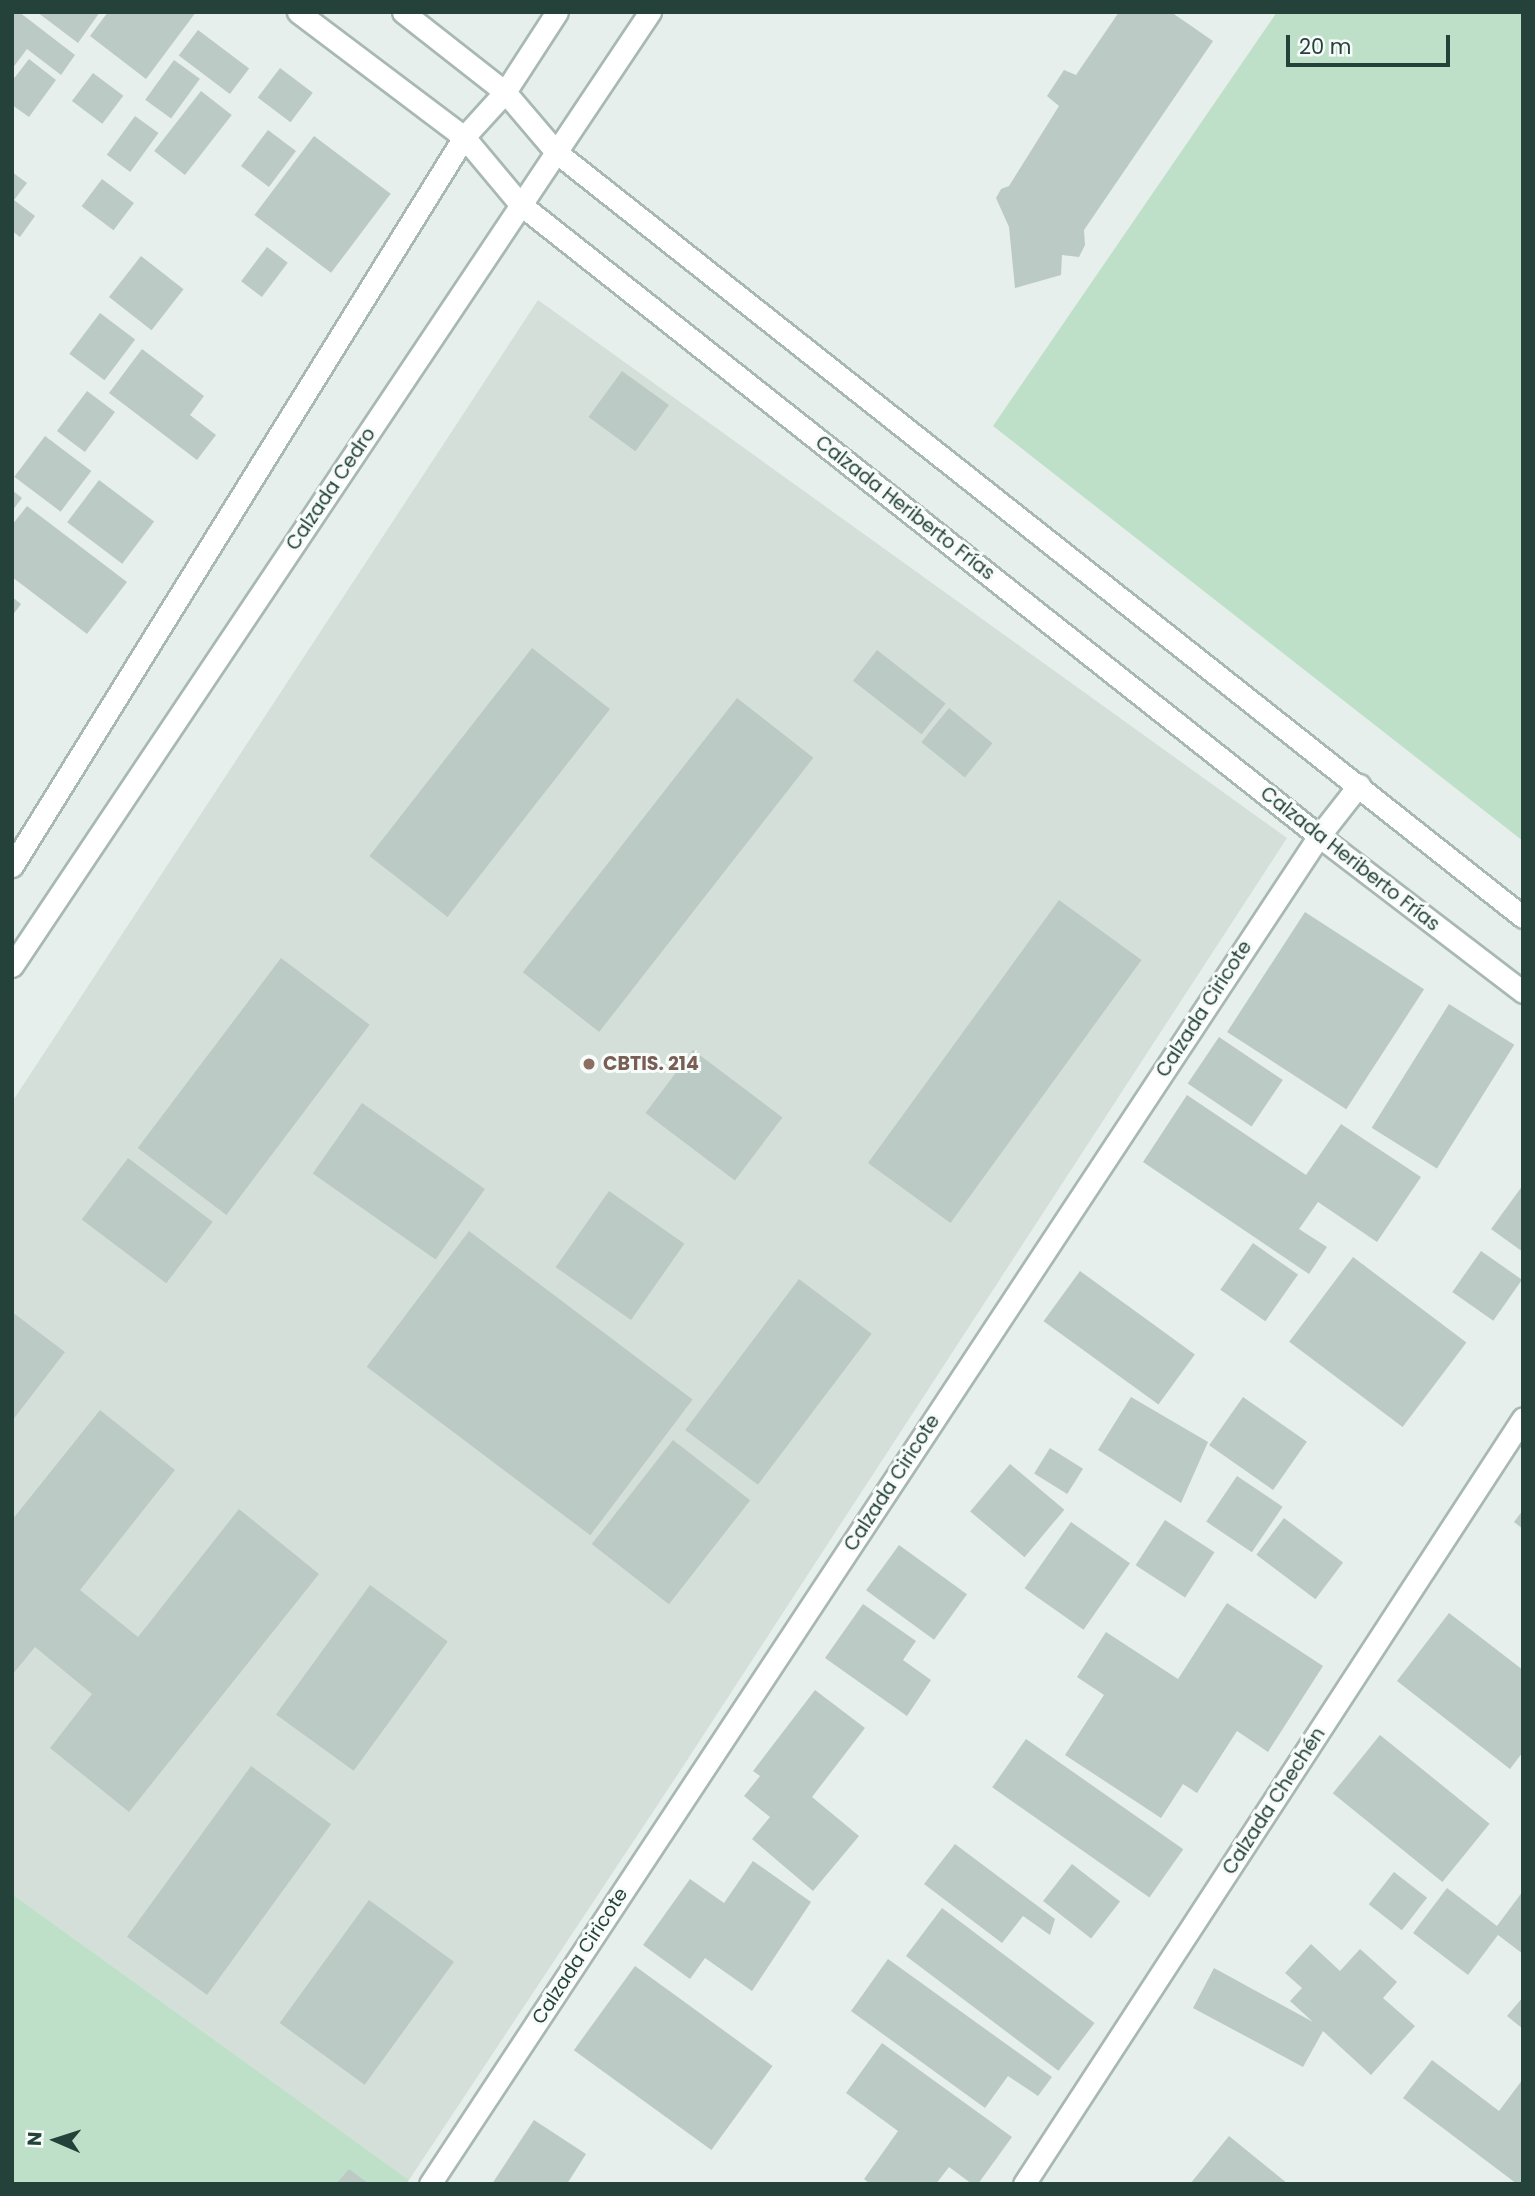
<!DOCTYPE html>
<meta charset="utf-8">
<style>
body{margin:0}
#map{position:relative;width:1535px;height:2196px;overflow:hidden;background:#e6efeb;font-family:Poppins,sans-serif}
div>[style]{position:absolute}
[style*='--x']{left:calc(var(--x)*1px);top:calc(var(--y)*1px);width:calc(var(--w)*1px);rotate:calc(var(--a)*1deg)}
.built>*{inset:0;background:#d4dfda}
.green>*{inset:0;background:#bfe0c8}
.building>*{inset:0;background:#bbcac4;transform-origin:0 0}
.roads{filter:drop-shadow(2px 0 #a8b8b2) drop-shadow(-2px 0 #a8b8b2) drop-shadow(0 2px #a8b8b2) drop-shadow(0 -2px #a8b8b2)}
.street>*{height:21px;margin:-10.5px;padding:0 10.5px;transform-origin:10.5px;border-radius:10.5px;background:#fff}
.dots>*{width:19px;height:19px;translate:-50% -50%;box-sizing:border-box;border:4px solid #f7fbf9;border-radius:50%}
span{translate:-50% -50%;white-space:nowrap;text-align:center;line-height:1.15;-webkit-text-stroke:6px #f7fbf9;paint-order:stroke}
.street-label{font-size:19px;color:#24423a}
.education-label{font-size:19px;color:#785e54;font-weight:700}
.left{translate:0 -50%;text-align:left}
.frame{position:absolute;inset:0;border:14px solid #24423a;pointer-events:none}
.north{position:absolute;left:21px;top:2105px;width:70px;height:70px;-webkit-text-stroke:5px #f7fbf9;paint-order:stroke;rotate:273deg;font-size:19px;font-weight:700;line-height:28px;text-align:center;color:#24423a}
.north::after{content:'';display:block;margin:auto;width:24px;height:32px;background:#24423a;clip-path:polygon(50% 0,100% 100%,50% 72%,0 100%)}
.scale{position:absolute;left:1286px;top:35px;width:164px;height:32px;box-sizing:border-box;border:4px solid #24423a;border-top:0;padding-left:9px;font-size:21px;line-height:24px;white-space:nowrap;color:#24423a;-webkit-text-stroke:5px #f7fbf9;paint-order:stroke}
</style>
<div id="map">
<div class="built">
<div style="clip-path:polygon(538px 300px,1287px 838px,680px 1771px,409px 2180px,12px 1894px,12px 1102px)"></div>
</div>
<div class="green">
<div style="clip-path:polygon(1277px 12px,1523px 12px,1523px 841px,993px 426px)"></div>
<div style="clip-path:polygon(12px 1894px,409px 2180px,406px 2184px,12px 2184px)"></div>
</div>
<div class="building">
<div style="clip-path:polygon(12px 12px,19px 12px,75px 55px,61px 75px,27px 49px,12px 69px)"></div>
<div style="clip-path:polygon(37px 12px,100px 12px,78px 43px)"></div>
<div style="clip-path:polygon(108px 12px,196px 12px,146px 79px,90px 36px)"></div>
<div style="clip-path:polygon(1119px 12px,1171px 12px,1213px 41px,1084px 230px,1085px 245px,1079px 257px,1062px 255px,1061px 275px,1015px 288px,1009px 227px,996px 198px,1001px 189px,1009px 186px,1059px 106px,1047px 96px,1064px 70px,1076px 75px)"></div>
<div style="left:198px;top:30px;width:64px;height:32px;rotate:37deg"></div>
<div style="clip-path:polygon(29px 59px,56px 80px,29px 117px,12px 105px,12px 81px)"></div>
<div style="left:174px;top:60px;width:32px;height:49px;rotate:36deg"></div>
<div style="left:280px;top:68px;width:41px;height:37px;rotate:37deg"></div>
<div style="left:93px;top:73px;width:38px;height:35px;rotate:37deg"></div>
<div style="left:201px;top:91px;width:39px;height:76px;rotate:38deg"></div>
<div style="left:135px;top:116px;width:29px;height:48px;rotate:36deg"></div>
<div style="left:268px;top:130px;width:35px;height:45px;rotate:37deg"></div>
<div style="left:314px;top:136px;width:96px;height:99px;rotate:37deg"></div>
<div style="clip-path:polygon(12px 172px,27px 183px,14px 200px,35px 216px,20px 237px,12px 231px)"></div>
<div style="left:102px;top:179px;width:40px;height:34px;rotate:37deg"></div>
<div style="left:267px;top:247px;width:26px;height:43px;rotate:37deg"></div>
<div style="left:141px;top:256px;width:54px;height:52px;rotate:38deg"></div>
<div style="left:100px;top:313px;width:44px;height:51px;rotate:37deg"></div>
<div style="clip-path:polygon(142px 349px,204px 396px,190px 415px,216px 435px,197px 460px,109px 393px)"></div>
<div style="left:622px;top:371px;width:58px;height:57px;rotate:36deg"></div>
<div style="left:87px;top:391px;width:35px;height:50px;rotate:37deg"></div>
<div style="left:45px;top:436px;width:58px;height:51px;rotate:37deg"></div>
<div style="left:99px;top:480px;width:69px;height:53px;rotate:37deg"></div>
<div style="clip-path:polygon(12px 490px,22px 498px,12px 511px)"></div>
<div style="clip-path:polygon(27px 506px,127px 582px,87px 634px,12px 577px,12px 525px)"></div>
<div style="clip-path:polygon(12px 597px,21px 604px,12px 616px)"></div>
<div style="left:532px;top:648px;width:99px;height:264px;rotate:38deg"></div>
<div style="left:877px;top:650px;width:87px;height:39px;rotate:38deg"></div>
<div style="left:737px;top:698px;width:97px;height:348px;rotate:38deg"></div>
<div style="left:949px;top:708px;width:56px;height:44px;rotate:39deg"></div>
<div style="left:1059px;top:900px;width:102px;height:325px;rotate:36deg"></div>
<div style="left:1305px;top:912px;width:142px;height:143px;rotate:33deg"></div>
<div style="left:281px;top:958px;width:111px;height:238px;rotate:37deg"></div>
<div style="left:1449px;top:1004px;width:77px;height:146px;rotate:32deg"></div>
<div style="left:1219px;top:1037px;width:77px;height:56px;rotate:34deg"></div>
<div style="left:693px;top:1050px;width:112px;height:79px;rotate:37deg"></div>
<div style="clip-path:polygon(1187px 1095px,1306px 1175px,1341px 1124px,1421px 1177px,1377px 1242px,1318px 1202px,1299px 1229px,1327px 1247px,1309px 1274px,1143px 1162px)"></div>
<div style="left:362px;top:1103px;width:150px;height:86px;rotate:35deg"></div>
<div style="left:128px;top:1158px;width:106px;height:77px;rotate:37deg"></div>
<div style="clip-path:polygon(1523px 1185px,1523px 1252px,1491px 1229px)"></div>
<div style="left:609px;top:1191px;width:92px;height:93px;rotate:35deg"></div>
<div style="left:469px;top:1231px;width:280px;height:170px;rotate:37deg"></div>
<div style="left:1253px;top:1243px;width:55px;height:57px;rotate:35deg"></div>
<div style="left:1481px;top:1251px;width:50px;height:50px;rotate:35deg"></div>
<div style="left:1353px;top:1257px;width:142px;height:106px;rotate:37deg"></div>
<div style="left:1080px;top:1271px;width:142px;height:62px;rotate:36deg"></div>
<div style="left:799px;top:1279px;width:91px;height:189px;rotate:37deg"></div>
<div style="clip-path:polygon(12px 1312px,65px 1352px,12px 1421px)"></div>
<div style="clip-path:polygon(1131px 1397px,1208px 1442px,1181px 1503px,1098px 1450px)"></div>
<div style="left:1243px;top:1397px;width:78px;height:59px;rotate:35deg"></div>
<div style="clip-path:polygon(100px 1410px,175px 1470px,80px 1590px,138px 1637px,239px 1509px,319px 1574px,129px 1812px,50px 1748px,92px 1694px,35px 1647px,12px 1675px,12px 1520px)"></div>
<div style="left:673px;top:1440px;width:98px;height:132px;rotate:38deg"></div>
<div style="left:1050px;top:1448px;width:39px;height:30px;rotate:32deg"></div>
<div style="left:1010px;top:1464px;width:71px;height:62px;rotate:40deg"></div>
<div style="left:1237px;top:1476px;width:55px;height:55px;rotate:34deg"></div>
<div style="clip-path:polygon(1523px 1510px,1523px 1529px,1514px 1522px)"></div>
<div style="left:1284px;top:1518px;width:74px;height:46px;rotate:37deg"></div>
<div style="left:1165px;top:1520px;width:59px;height:54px;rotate:33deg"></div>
<div style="left:1071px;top:1522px;width:72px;height:81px;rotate:35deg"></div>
<div style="left:899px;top:1545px;width:84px;height:56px;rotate:36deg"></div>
<div style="left:370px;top:1585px;width:96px;height:160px;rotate:36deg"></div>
<div style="clip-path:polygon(1227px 1603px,1323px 1666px,1268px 1752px,1237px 1731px,1197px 1793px,1183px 1784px,1161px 1818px,1065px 1755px,1104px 1695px,1077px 1677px,1106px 1632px,1178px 1679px)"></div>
<div style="clip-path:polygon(863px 1604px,916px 1641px,903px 1660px,931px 1680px,907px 1716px,825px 1658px)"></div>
<div style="clip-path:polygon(1449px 1613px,1523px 1670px,1523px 1752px,1510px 1769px,1397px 1681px)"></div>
<div style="clip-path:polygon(815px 1690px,865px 1728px,812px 1797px,859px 1836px,813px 1891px,752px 1839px,770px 1817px,744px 1796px,760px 1776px,753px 1771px)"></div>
<div style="left:1380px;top:1735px;width:141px;height:75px;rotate:39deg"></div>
<div style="left:1026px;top:1739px;width:192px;height:59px;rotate:35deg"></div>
<div style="left:251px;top:1766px;width:99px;height:211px;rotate:36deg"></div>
<div style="clip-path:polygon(955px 1844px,1055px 1919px,1050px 1935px,1023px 1916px,1002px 1943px,924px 1884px)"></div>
<div style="clip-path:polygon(753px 1861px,811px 1902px,752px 1991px,705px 1958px,690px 1979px,643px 1945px,690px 1879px,724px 1903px)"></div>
<div style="left:1072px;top:1864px;width:61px;height:47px;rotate:38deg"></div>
<div style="left:1394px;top:1872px;width:42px;height:41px;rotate:38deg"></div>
<div style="clip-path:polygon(1447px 1888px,1497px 1926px,1523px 1891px,1523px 1954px,1498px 1935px,1468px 1975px,1413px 1933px)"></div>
<div style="left:369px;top:1900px;width:105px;height:152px;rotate:36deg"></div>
<div style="left:942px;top:1908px;width:191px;height:60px;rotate:37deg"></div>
<div style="clip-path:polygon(1311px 1944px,1340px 1971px,1360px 1949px,1397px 1982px,1383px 1998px,1415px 2026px,1371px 2075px,1323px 2031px,1303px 2067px,1193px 2008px,1214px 1968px,1313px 2022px,1290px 2001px,1302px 1988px,1285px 1973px)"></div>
<div style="clip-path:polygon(888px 1959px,1052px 2077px,1038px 2096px,1008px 2076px,985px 2108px,851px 2011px)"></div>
<div style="left:635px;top:1966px;width:170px;height:104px;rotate:36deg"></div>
<div style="clip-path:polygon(1523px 1997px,1523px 2029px,1507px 2016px)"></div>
<div style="clip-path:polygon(882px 2043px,1012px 2137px,978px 2184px,972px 2184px,949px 2167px,936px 2184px,870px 2184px,864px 2179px,898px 2131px,846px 2093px)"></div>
<div style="clip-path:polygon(1432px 2060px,1499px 2111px,1523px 2079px,1523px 2184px,1517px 2184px,1403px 2098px)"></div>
<div style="clip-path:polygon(534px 2120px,586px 2154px,567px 2184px,492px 2184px)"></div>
<div style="clip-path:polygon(1229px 2136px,1288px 2184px,1190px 2184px)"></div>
<div style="clip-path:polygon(349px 2169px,369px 2184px,336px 2184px)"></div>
</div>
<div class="roads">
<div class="street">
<div style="--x:298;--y:12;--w:208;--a:37"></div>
<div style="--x:464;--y:137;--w:87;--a:50.1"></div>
<div style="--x:520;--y:204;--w:1019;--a:38.34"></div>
<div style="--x:1319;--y:836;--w:257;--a:37.4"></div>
<div style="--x:403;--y:12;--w:130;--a:38.1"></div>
<div style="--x:505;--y:92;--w:79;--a:49.6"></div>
<div style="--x:556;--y:152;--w:1233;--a:38.35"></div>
<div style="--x:12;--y:866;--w:858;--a:-58.2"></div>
<div style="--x:464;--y:137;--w:61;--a:-47.7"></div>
<div style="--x:505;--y:92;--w:95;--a:-57"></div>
<div style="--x:12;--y:966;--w:1148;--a:-56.23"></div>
<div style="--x:430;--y:2184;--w:1615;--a:-56.6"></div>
<div style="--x:1319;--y:836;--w:65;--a:-51.9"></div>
<div style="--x:1024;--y:2184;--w:914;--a:-56.92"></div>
</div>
</div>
<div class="dots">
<div style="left:589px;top:1064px;background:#8d6e63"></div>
</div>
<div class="street-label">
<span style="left:331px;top:489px;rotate:-56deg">Calzada Cedro</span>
<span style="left:905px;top:508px;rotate:38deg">Calzada Heriberto Frías</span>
<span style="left:1350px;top:859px;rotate:38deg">Calzada Heriberto Frías</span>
<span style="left:1204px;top:1009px;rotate:-57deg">Calzada Ciricote</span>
<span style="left:892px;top:1483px;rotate:-57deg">Calzada Ciricote</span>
<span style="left:1274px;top:1801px;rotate:-57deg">Calzada Chechén</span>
<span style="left:580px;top:1956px;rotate:-57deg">Calzada Ciricote</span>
</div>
<div class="education-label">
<span class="left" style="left:603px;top:1064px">CBTIS. 214</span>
</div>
<div class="frame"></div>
<div class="north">N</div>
<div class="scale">20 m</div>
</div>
